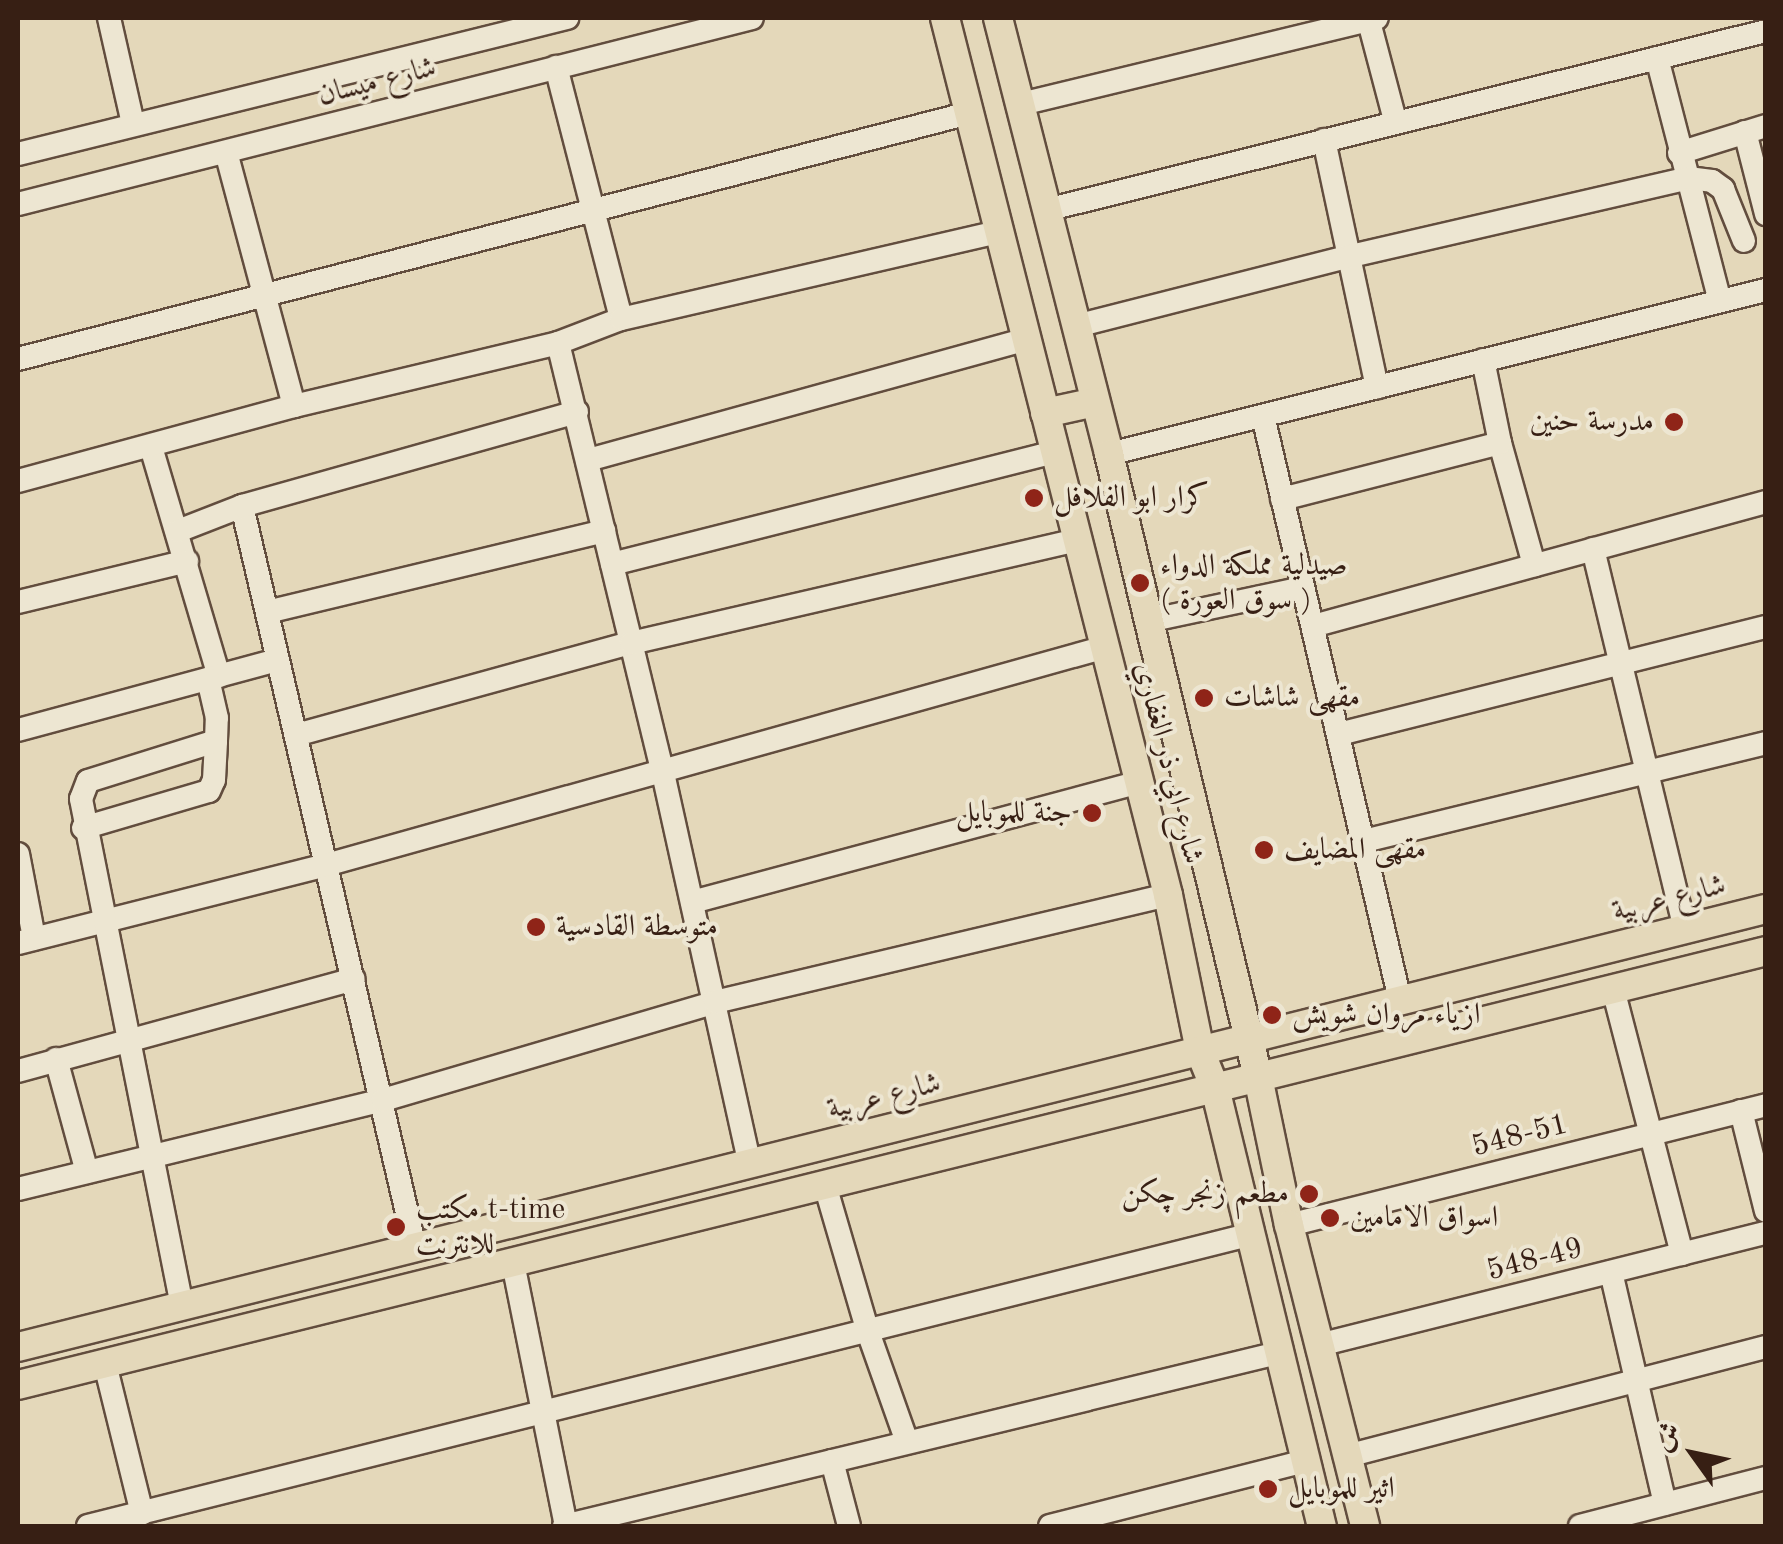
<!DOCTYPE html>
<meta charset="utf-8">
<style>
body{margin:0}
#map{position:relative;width:1783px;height:1544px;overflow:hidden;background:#e4d8ba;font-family:"Old Standard TT",Amiri,serif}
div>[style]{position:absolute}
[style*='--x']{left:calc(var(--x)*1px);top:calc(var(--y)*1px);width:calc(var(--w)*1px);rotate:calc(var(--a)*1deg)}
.roads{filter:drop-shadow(2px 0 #624d3e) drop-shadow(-2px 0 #624d3e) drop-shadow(0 2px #624d3e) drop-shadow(0 -2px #624d3e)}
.minor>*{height:22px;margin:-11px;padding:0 11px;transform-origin:11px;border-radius:11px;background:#ede6d2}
.major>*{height:28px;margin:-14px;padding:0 14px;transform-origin:14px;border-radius:14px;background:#e4d8ba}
.dots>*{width:28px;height:28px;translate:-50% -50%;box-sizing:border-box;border:5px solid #ede6d2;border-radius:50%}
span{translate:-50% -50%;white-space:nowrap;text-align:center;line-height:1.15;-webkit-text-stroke:8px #ede6d2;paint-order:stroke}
.street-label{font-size:30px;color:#371f14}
.poi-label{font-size:30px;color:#371f14}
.right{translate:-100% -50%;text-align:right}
.left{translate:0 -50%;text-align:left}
.frame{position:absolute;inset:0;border:20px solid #371f14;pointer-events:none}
.north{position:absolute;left:1643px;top:1404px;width:100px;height:100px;-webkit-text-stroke:8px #ede6d2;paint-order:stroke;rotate:303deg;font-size:28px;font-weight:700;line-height:40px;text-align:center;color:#371f14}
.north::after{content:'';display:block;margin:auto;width:35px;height:45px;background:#371f14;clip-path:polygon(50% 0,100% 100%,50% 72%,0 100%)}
</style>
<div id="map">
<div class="roads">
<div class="minor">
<div style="--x:109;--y:18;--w:109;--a:77.2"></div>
<div style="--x:1368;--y:18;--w:106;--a:75.2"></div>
<div style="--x:1657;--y:58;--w:251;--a:75.5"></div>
<div style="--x:556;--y:67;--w:260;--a:75.5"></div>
<div style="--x:1021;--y:104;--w:366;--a:-13.6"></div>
<div style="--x:1745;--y:132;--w:85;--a:75.6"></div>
<div style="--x:1324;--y:140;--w:253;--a:77.9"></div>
<div style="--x:226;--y:152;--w:263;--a:75"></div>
<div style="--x:1679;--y:153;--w:91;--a:-17.2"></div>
<div style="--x:18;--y:154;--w:566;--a:-13.91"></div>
<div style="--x:18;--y:204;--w:757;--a:-14.22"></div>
<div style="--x:1046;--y:210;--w:742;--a:-13.96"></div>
<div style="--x:1076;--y:326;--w:284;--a:-14.3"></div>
<div style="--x:1351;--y:256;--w:346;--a:-13"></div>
<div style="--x:1688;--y:178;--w:24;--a:7"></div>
<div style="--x:1712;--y:181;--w:14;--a:36"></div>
<div style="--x:1723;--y:189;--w:56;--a:68"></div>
<div style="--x:558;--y:343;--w:443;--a:76.3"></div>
<div style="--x:663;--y:773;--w:401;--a:77.5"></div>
<div style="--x:18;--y:359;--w:982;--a:-14.5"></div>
<div style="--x:1483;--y:360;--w:85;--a:78.4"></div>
<div style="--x:1500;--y:443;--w:127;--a:74.4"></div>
<div style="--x:1263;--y:416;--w:600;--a:76.8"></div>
<div style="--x:151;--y:447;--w:239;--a:73.5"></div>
<div style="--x:1109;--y:454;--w:677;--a:-14.02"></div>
<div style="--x:588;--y:460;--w:454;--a:-15.4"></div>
<div style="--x:18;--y:481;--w:286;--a:-15.2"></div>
<div style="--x:294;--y:406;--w:271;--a:-13.4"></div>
<div style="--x:558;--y:343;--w:67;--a:-20.9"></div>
<div style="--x:621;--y:319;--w:388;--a:-13"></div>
<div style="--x:1282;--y:499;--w:225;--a:-14.4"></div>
<div style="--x:242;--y:506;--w:761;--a:76.86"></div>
<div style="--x:178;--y:531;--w:69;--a:-21.3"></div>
<div style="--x:242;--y:506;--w:348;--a:-15.7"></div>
<div style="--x:1593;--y:549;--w:391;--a:76.4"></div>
<div style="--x:612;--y:564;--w:457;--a:-14.2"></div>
<div style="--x:18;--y:602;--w:174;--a:-13.6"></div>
<div style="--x:267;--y:612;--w:347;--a:-13.5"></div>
<div style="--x:1148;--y:621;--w:158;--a:-12"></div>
<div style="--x:1313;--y:626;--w:470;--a:-15.3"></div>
<div style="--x:18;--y:730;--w:269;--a:-15.1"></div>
<div style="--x:1339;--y:734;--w:440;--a:-14.1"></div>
<div style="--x:296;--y:735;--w:347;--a:-15.4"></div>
<div style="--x:631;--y:643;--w:458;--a:-13"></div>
<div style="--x:83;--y:828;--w:131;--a:-16.4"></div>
<div style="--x:209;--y:791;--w:12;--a:-66"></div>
<div style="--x:214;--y:780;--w:39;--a:-87"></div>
<div style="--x:1364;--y:841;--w:414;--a:-13.7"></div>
<div style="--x:18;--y:854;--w:86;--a:79.2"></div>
<div style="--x:692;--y:902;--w:463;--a:-15"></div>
<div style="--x:18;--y:943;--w:318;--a:-14.2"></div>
<div style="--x:326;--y:865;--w:809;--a:-15.63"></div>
<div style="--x:1613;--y:989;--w:274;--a:75.4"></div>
<div style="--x:56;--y:1059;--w:117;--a:74.7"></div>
<div style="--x:18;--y:1071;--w:348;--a:-15.3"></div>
<div style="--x:1741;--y:1111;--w:103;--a:76"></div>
<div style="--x:825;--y:1185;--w:150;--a:73.7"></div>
<div style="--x:867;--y:1329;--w:120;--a:70.5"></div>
<div style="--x:18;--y:1189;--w:376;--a:-13.7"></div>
<div style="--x:383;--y:1100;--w:346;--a:-16.4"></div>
<div style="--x:715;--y:1002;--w:465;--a:-13.3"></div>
<div style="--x:1289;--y:1225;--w:492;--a:-14.1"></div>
<div style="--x:513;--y:1263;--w:268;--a:78.6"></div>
<div style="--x:1611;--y:1272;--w:238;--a:76.9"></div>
<div style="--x:182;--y:1306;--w:517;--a:-101.27"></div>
<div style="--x:81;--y:799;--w:19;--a:-69"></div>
<div style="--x:88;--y:781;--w:134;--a:-17.4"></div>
<div style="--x:216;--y:741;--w:23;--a:-88"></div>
<div style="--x:217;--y:718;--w:40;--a:-103"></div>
<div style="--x:1319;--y:1345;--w:461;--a:-14.1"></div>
<div style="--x:105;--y:1364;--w:154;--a:76.1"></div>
<div style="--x:1347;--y:1456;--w:433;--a:-14.6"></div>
<div style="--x:832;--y:1461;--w:67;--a:75.3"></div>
<div style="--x:88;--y:1526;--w:1196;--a:-14.08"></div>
<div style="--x:564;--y:1526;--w:735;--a:-13.62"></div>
<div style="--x:1050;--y:1526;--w:263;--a:-14.3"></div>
<div style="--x:1580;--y:1526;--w:192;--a:-14.5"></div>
</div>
<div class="major">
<div style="--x:945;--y:18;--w:905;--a:75.73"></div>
<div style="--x:1168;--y:895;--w:159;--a:78.4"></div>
<div style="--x:1200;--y:1051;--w:40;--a:68"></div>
<div style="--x:1215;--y:1088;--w:451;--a:76.3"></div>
<div style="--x:998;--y:18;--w:450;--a:75.7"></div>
<div style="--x:1109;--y:454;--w:641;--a:76.55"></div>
<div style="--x:1258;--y:1077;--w:151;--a:78.2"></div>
<div style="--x:1289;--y:1225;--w:310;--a:75.8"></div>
<div style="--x:1045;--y:413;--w:51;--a:-12.4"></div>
<div style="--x:18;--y:1347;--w:1802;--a:-14.07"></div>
<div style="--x:18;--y:1385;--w:1801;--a:-13.94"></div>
</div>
</div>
<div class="dots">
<div style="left:1674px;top:422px;background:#8f2418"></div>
<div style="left:1034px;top:498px;background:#8f2418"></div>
<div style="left:1140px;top:583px;background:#8f2418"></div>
<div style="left:1204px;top:698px;background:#8f2418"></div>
<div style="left:1092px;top:813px;background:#8f2418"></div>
<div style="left:1264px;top:850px;background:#8f2418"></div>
<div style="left:536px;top:927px;background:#8f2418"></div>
<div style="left:1272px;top:1015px;background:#8f2418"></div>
<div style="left:1309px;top:1194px;background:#8f2418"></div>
<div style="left:1330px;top:1218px;background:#8f2418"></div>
<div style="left:396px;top:1227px;background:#8f2418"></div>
<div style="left:1268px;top:1489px;background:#8f2418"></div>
</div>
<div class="street-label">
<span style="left:377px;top:82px;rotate:-14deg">شارع ميسان</span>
<span style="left:1168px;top:763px;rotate:76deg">شارع ابي ذر الغفاري</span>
<span style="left:1669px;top:899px;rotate:-14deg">شارع عربية</span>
<span style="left:884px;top:1097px;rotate:-14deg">شارع عربية</span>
<span style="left:1520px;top:1136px;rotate:-14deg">548-51</span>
<span style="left:1535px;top:1260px;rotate:-14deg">548-49</span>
</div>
<div class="poi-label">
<span class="right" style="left:1654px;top:422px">مدرسة حنين</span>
<span class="left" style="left:1054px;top:498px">كرار ابو الفلافل</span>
<span class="left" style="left:1160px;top:583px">صيدلية مملكة الدواء<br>( سوق العورة )</span>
<span class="left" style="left:1224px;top:698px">مقهى شاشات</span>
<span class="right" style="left:1072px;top:813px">جنة للموبايل</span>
<span class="left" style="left:1284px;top:850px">مقهى المضايف</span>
<span class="left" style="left:556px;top:927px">متوسطة القادسية</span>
<span class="left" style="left:1292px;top:1015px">ازياء مروان شويش</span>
<span class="right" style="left:1289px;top:1194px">مطعم زنجر چكن</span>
<span class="left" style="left:416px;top:1227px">مكتب t-time<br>للانترنت</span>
<span class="left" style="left:1350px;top:1218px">اسواق الامامين</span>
<span class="left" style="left:1288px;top:1489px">اثير للموبايل</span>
</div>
<div class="frame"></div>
<div class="north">ش</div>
</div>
